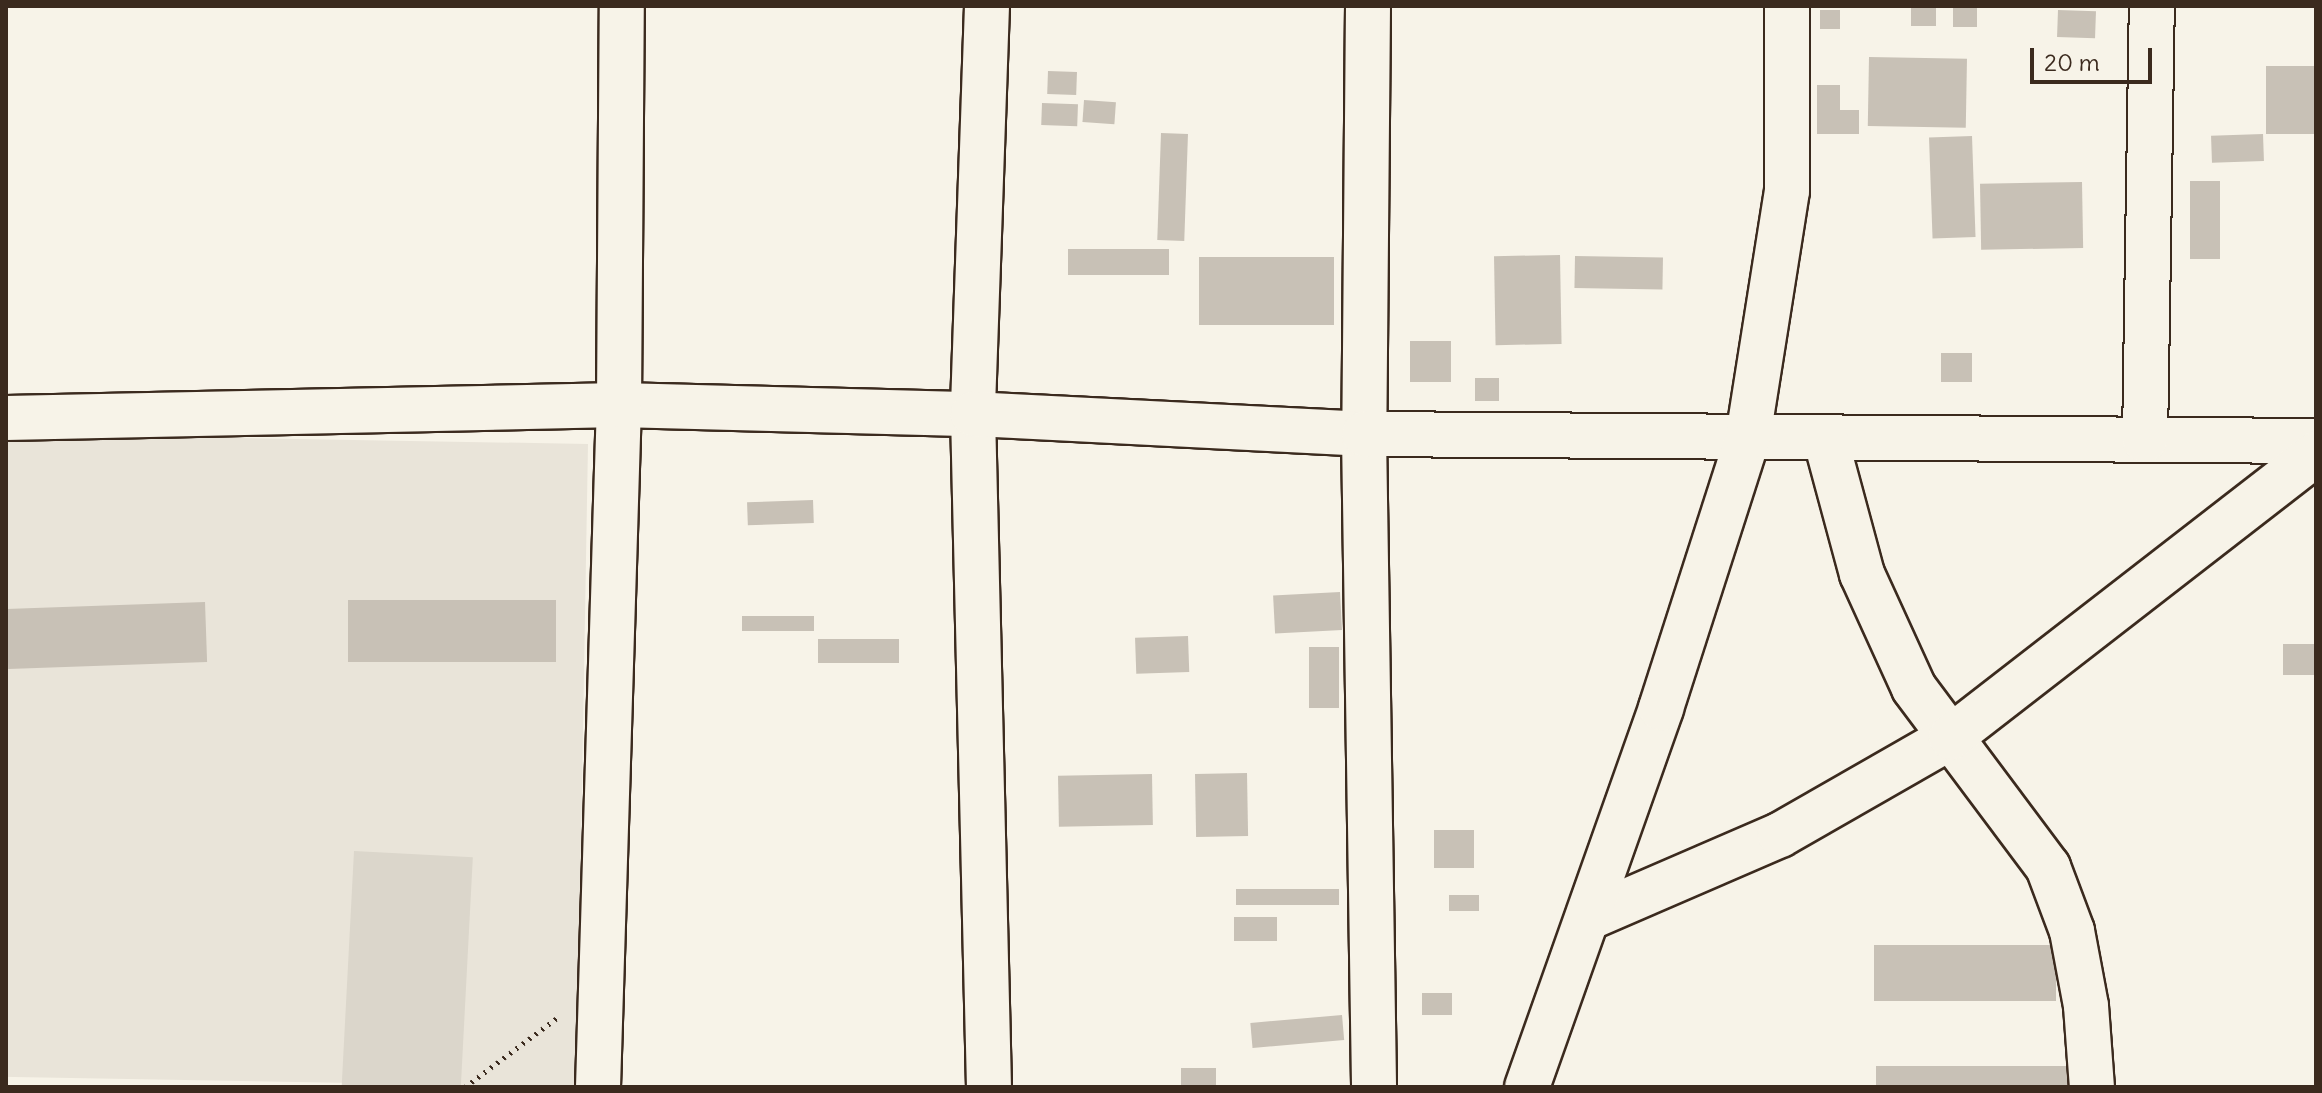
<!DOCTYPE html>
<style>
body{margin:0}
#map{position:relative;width:2322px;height:1093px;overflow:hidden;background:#f7f3e8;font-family:Delius,sans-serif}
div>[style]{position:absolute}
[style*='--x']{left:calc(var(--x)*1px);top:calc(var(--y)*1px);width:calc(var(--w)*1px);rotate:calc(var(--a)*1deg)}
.built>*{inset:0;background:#e9e4d9;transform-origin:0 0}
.green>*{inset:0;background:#dbd6cb;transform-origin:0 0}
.building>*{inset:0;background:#c8c1b6;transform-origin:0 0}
.path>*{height:5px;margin-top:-2.5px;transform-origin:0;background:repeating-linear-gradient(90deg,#3b2a1e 0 2px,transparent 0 8px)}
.roads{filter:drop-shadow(2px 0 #3b2a1e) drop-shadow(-2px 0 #3b2a1e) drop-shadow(0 2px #3b2a1e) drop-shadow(0 -2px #3b2a1e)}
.minor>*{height:44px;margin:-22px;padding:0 22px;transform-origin:22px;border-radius:22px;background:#f7f3e8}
span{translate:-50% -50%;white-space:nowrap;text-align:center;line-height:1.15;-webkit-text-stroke:6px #f7f3e8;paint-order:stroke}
.frame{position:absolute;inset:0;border:8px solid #3b2a1e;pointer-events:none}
.scale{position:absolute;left:2030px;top:48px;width:122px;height:36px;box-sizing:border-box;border:4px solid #3b2a1e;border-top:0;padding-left:10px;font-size:24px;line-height:28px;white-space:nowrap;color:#3b2a1e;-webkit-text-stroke:6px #f7f3e8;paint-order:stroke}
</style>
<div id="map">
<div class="built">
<div style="left:588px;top:444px;width:643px;height:582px;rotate:91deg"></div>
</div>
<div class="green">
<div style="left:354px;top:851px;width:119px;height:236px;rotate:3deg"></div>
</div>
<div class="building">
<div style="left:1911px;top:6px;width:25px;height:20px"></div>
<div style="left:1953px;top:6px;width:24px;height:21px"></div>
<div style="left:1820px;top:10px;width:20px;height:19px"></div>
<div style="left:2058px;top:10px;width:38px;height:27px;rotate:2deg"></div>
<div style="left:1869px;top:57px;width:98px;height:69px;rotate:1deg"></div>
<div style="left:2316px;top:66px;width:68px;height:50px;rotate:90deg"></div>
<div style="left:1048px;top:71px;width:29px;height:23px;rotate:2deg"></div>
<div style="clip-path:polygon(1817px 85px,1840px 85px,1840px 110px,1859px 110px,1859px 134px,1817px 134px)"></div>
<div style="left:1084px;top:100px;width:32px;height:22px;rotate:4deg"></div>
<div style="left:1042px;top:103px;width:36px;height:22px;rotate:2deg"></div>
<div style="left:1161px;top:133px;width:27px;height:107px;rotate:2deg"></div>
<div style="left:2263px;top:134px;width:27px;height:52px;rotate:88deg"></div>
<div style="left:1972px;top:136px;width:101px;height:43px;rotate:88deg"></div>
<div style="left:2190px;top:181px;width:30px;height:78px"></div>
<div style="left:2082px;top:182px;width:66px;height:102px;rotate:89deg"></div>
<div style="left:1068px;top:249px;width:101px;height:26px"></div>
<div style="left:1560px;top:255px;width:89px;height:66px;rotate:89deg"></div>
<div style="left:1575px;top:256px;width:88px;height:32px;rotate:1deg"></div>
<div style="left:1334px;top:257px;width:68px;height:135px;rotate:90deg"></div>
<div style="left:1410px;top:341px;width:41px;height:41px"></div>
<div style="left:1941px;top:353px;width:31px;height:29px"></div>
<div style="left:1475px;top:378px;width:24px;height:23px"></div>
<div style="left:813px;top:500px;width:23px;height:66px;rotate:88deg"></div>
<div style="left:1340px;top:592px;width:38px;height:67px;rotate:87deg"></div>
<div style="left:348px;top:600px;width:208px;height:62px"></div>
<div style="left:205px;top:602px;width:60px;height:199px;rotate:88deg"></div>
<div style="left:814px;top:616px;width:15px;height:72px;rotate:90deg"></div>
<div style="left:1188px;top:636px;width:36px;height:53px;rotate:88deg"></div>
<div style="left:899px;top:639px;width:24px;height:81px;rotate:90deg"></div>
<div style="left:2316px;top:644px;width:31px;height:33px;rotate:90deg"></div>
<div style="left:1309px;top:647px;width:30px;height:61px"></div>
<div style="left:1247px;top:773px;width:63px;height:52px;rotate:89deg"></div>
<div style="left:1152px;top:774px;width:51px;height:94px;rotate:89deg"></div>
<div style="left:1434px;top:830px;width:40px;height:38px"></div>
<div style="left:1339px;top:889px;width:16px;height:103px;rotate:90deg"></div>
<div style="left:1449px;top:895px;width:30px;height:16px"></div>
<div style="left:1277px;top:917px;width:24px;height:43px;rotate:90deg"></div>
<div style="left:2056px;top:945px;width:56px;height:182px;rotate:90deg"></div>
<div style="left:1452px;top:993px;width:22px;height:30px;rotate:90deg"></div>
<div style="left:1342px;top:1015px;width:25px;height:92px;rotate:85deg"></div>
<div style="left:1876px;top:1066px;width:195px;height:21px"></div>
<div style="left:1181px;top:1068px;width:35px;height:19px"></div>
</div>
<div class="path">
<div style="--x:465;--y:1087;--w:115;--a:-36.9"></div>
</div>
<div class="roads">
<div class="minor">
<div style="--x:987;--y:6;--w:408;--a:92"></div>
<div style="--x:973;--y:414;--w:673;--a:88.64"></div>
<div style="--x:1368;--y:6;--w:428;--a:90.5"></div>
<div style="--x:1364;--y:434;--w:653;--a:89.12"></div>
<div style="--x:6;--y:418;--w:613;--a:-1.21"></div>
<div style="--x:619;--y:405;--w:354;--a:1.5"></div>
<div style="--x:973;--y:414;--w:392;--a:2.9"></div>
<div style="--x:1364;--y:434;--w:952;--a:0.42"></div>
<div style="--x:1825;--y:437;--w:142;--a:74.9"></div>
<div style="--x:1862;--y:574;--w:125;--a:65.5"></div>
<div style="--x:1914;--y:688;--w:224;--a:53.2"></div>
<div style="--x:2048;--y:867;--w:68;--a:69.4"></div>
<div style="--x:2072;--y:931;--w:76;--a:79.4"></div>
<div style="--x:2086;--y:1006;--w:81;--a:85.8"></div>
<div style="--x:2145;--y:440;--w:434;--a:-89.1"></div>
<div style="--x:1588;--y:918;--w:209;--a:-23.4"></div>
<div style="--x:1780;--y:835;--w:197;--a:-29.8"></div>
<div style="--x:1951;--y:737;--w:462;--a:-37.8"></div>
<div style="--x:598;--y:1087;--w:682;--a:-88.24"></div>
<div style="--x:619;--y:405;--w:399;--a:-89.6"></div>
<div style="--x:1527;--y:1087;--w:402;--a:-70.5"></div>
<div style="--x:1661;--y:708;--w:285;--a:-72.2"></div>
<div style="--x:1748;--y:437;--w:249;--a:-81"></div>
<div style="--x:1787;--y:191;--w:185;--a:-90"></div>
</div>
</div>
<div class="frame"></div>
<div class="scale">20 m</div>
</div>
